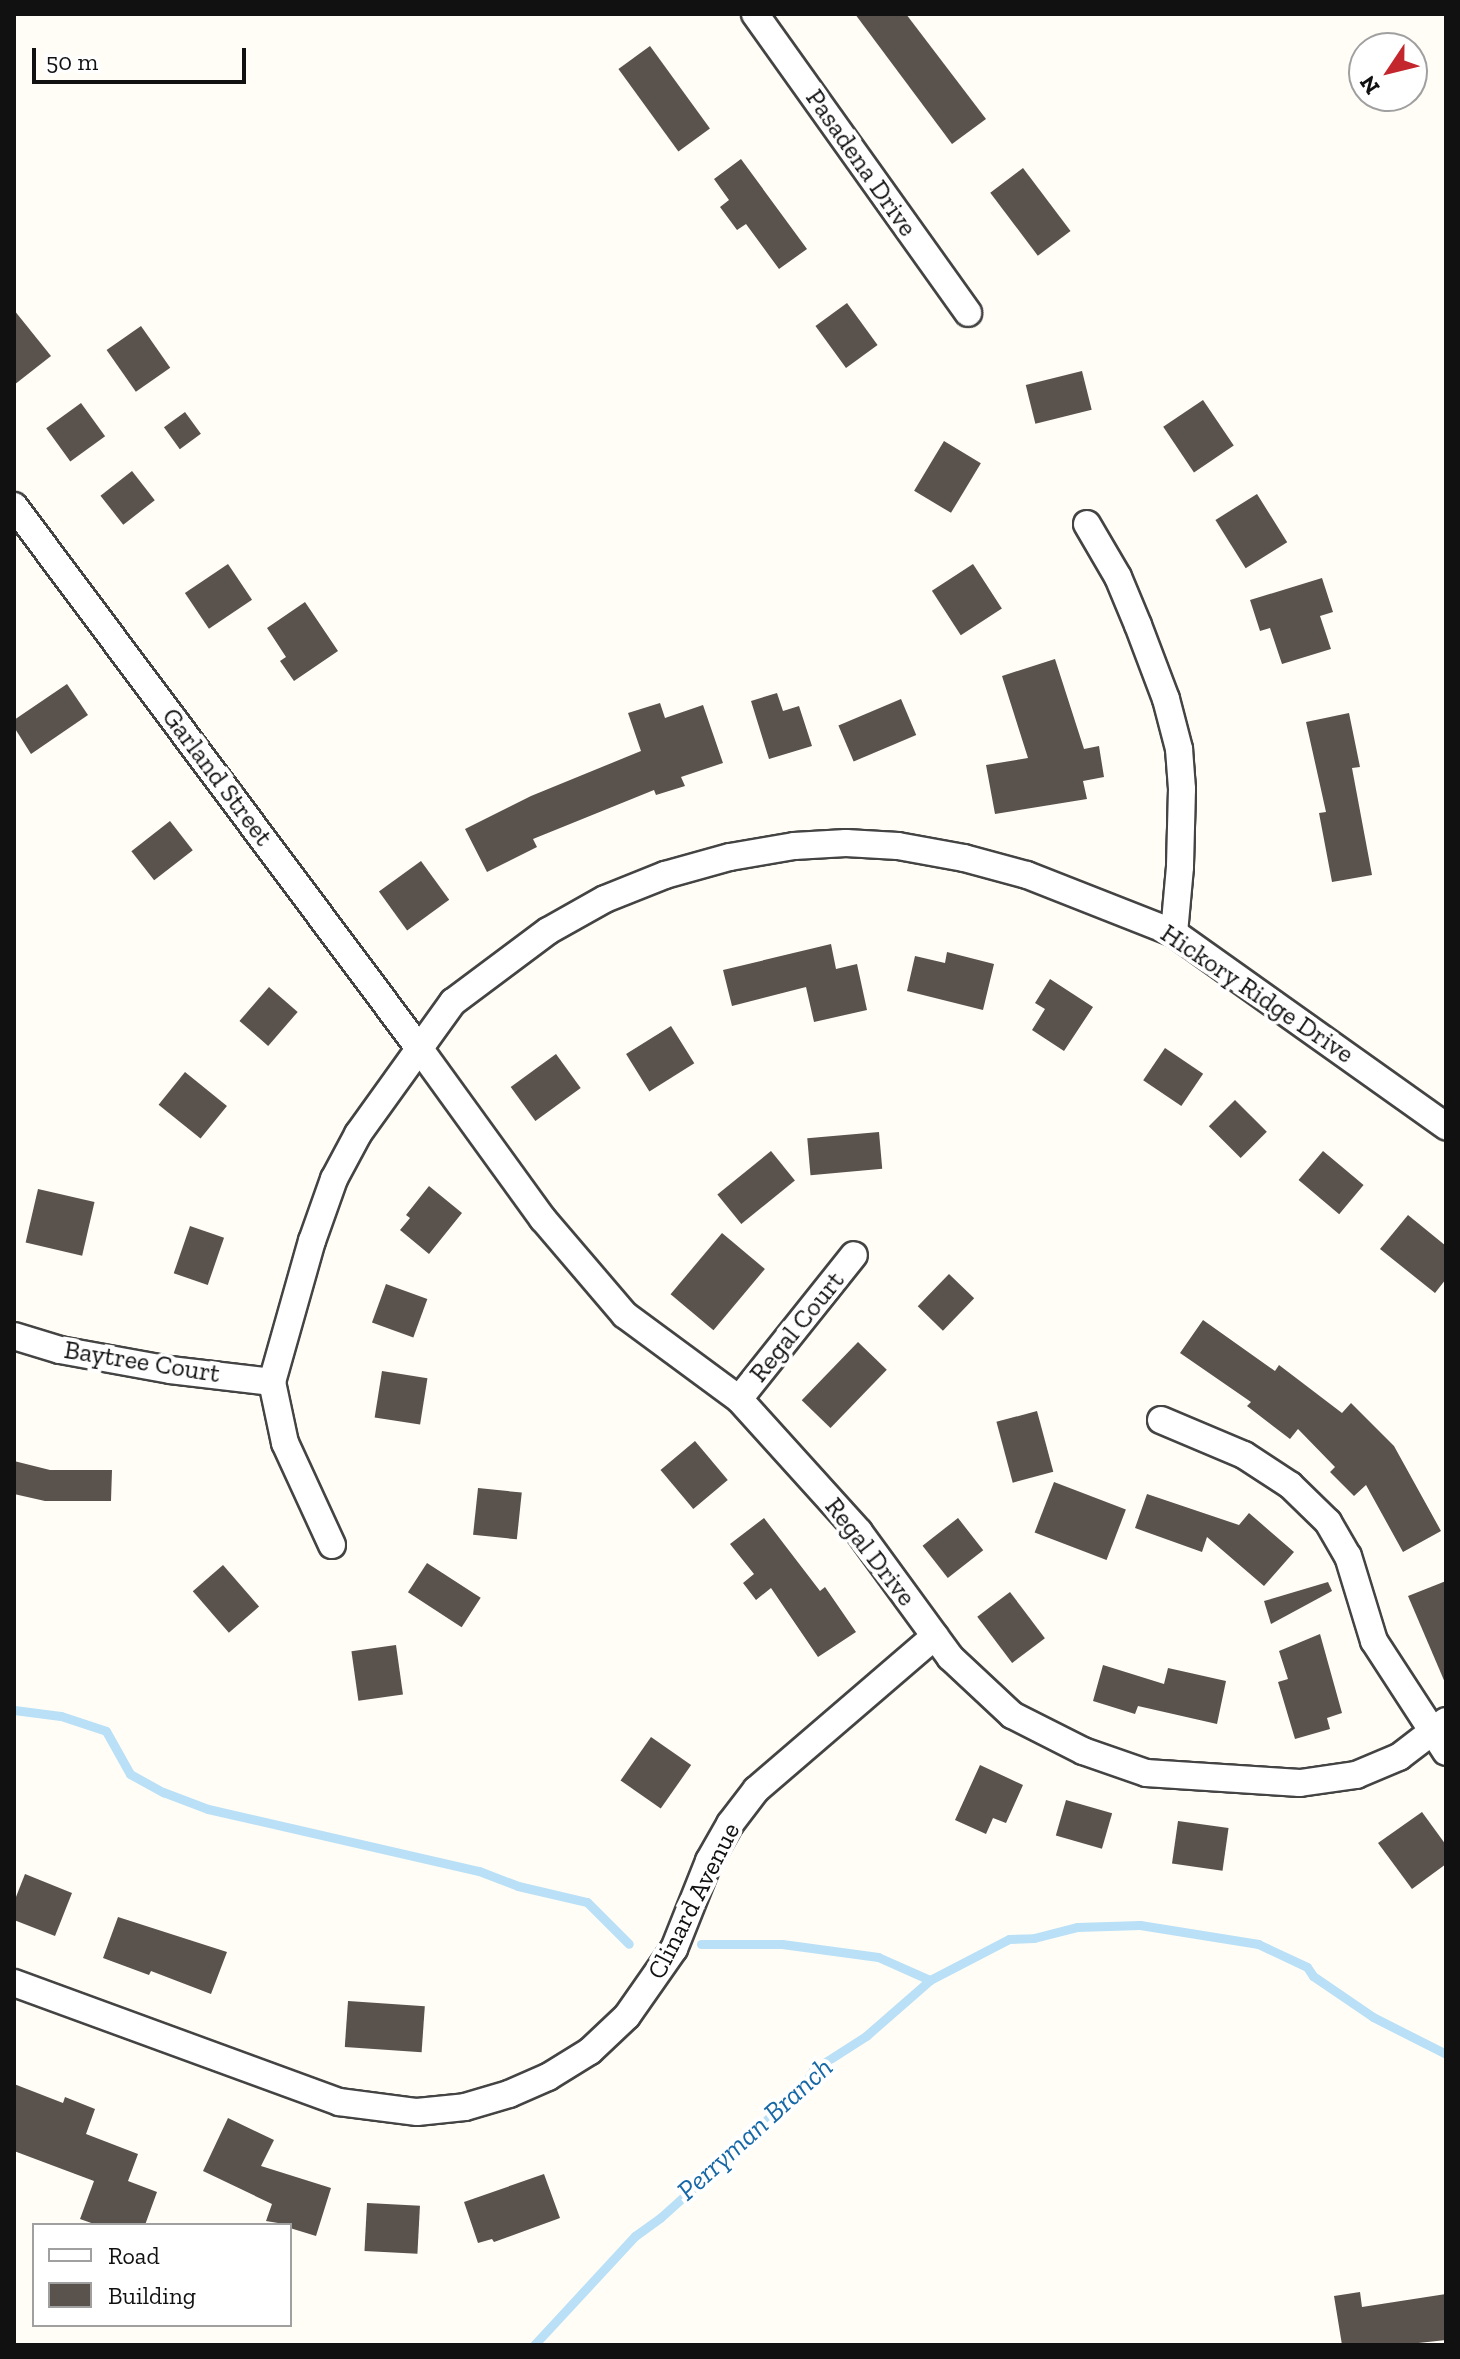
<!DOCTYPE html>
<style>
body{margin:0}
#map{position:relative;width:1460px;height:2359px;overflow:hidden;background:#fffdf5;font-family:"Zilla Slab",serif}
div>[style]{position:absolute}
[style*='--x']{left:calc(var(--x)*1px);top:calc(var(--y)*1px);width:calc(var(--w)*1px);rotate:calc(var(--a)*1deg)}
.stream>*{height:9px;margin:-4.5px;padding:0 4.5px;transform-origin:4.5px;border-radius:4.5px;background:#b9e0f7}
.building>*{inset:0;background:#5a524d;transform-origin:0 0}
.roads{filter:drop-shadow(2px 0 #444) drop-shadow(-2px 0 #444) drop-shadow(0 2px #444) drop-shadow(0 -2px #444)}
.street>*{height:26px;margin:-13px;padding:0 13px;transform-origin:13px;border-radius:13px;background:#fff}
span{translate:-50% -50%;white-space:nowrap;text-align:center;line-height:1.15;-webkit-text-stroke:8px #fff;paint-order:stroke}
.street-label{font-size:26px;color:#111}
.water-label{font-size:28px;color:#1768a6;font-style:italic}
.frame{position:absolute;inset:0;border:16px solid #111;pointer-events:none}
.legend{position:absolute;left:32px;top:2223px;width:260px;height:104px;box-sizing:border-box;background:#fff;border:2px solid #a0a0a0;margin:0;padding:10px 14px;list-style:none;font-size:24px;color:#111}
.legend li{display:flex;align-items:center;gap:16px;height:40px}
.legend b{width:40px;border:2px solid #a0a0a0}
.north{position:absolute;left:1348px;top:32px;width:80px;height:80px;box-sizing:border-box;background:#fff;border:2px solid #a0a0a0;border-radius:50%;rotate:235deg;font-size:22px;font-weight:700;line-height:32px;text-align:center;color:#111}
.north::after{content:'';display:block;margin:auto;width:28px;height:36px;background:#c4262e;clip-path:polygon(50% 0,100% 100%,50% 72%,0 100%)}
.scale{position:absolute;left:32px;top:48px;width:214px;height:36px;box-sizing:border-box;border:4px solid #111;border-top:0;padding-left:10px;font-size:24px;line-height:28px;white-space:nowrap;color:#111;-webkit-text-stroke:6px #fff;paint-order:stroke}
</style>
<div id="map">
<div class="stream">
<div style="--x:14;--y:1710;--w:47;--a:7.3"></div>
<div style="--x:61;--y:1716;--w:47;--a:18.4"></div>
<div style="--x:106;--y:1731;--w:49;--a:60.8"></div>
<div style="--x:130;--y:1774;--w:38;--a:29"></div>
<div style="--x:163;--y:1792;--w:48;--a:20.7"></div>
<div style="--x:208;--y:1809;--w:278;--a:12.9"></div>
<div style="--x:479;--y:1871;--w:42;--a:21"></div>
<div style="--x:518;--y:1886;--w:71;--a:13.1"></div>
<div style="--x:587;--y:1902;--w:59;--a:45"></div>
<div style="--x:701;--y:1944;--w:81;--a:0"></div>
<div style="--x:782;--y:1944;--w:97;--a:7.7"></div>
<div style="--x:878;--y:1957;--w:57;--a:23.9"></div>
<div style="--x:534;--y:2345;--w:149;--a:-47.2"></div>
<div style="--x:635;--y:2236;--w:31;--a:-36"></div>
<div style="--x:660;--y:2218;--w:106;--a:-41.9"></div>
<div style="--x:739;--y:2147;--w:95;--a:-44.6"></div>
<div style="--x:807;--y:2080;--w:12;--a:-59"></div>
<div style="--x:813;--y:2070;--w:63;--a:-32.7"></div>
<div style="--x:866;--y:2036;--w:85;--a:-41.2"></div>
<div style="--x:930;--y:1980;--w:89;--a:-27.4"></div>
<div style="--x:1009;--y:1939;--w:25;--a:-2"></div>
<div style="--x:1034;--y:1938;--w:44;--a:-14.3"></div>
<div style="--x:1077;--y:1927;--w:63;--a:-1.8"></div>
<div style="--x:1140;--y:1925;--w:120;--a:9.1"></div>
<div style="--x:1258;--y:1944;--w:54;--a:25.1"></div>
<div style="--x:1307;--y:1967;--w:11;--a:56"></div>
<div style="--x:1313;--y:1976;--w:73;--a:34.3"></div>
<div style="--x:1373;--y:2017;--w:82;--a:26.9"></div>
</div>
<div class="building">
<div style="clip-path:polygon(855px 14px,906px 14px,986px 119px,952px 144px)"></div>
<div style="left:650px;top:46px;width:102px;height:39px;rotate:54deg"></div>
<div style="clip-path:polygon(741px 159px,807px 249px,779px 269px,746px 224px,737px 230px,720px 207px,729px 200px,714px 179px)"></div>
<div style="left:1023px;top:168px;width:79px;height:41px;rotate:53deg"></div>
<div style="left:847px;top:303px;width:52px;height:39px;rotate:54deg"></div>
<div style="clip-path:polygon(14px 310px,51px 356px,14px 385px)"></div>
<div style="left:141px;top:326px;width:51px;height:42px;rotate:55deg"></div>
<div style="left:1082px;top:371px;width:40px;height:58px;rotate:76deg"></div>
<div style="left:1203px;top:400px;width:55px;height:48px;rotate:56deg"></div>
<div style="left:81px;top:403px;width:41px;height:43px;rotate:54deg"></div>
<div style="left:185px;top:412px;width:27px;height:26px;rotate:54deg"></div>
<div style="left:944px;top:441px;width:43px;height:58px;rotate:31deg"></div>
<div style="left:132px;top:471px;width:37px;height:40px;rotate:52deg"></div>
<div style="left:1257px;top:494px;width:57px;height:49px;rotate:58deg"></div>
<div style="left:228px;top:564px;width:43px;height:52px;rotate:56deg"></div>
<div style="left:973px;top:564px;width:53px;height:49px;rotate:57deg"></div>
<div style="clip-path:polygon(1322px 578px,1333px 612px,1320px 616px,1331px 649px,1282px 664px,1270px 628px,1260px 631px,1250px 600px)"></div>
<div style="clip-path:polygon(305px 602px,338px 651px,294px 681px,280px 661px,286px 657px,267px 628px)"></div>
<div style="clip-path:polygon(1055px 659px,1084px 749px,1099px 746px,1104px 777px,1083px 781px,1087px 799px,995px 814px,986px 765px,1028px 758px,1002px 676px)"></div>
<div style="clip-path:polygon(67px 684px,88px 715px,31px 754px,14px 727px,14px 720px)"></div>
<div style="clip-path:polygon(777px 693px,783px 711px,799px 706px,812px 746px,769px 759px,751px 701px)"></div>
<div style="left:901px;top:699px;width:39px;height:68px;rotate:67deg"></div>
<div style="clip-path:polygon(660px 703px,665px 718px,703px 705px,723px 763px,681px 777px,685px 786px,656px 795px,654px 790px,533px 839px,537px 847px,487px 872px,465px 829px,531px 796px,641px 751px,628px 713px)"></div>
<div style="clip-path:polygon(1349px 713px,1360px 767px,1352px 768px,1372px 875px,1332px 882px,1319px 813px,1326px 812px,1306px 722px)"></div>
<div style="left:170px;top:821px;width:37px;height:49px;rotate:52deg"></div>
<div style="left:421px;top:861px;width:48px;height:52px;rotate:54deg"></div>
<div style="clip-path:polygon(831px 944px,836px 969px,857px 964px,867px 1010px,814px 1022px,806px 987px,732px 1006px,723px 970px)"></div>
<div style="clip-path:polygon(947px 952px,994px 964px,983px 1010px,907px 991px,915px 956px,945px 963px)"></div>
<div style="clip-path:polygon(1050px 979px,1093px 1007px,1064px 1051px,1032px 1030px,1045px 1009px,1035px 1003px)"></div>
<div style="left:269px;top:987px;width:38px;height:45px;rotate:41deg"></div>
<div style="left:671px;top:1026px;width:44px;height:53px;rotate:58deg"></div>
<div style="left:1165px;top:1048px;width:46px;height:39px;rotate:34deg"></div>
<div style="left:556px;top:1054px;width:42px;height:56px;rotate:54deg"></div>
<div style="left:185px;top:1072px;width:54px;height:42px;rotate:39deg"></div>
<div style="left:1235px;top:1100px;width:45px;height:37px;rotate:45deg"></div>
<div style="left:879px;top:1132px;width:37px;height:72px;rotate:85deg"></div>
<div style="left:771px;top:1151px;width:38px;height:69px;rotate:51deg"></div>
<div style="left:1323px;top:1151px;width:53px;height:38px;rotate:40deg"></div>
<div style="clip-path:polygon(429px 1186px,462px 1213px,429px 1254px,400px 1230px,410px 1218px,406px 1215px)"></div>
<div style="left:38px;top:1189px;width:58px;height:55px;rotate:13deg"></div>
<div style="clip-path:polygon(1408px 1215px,1446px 1246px,1446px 1279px,1435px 1293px,1380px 1249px)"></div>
<div style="left:190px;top:1226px;width:36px;height:50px;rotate:19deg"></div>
<div style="left:722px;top:1233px;width:56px;height:80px;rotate:40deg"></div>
<div style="left:949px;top:1274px;width:35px;height:45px;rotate:44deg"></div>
<div style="left:386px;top:1284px;width:44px;height:41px;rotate:20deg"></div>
<div style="clip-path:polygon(1203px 1320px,1275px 1371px,1279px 1365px,1342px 1413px,1351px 1403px,1394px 1446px,1441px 1531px,1403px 1552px,1366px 1485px,1354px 1496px,1330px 1472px,1335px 1467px,1298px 1429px,1290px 1439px,1247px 1406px,1251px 1402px,1180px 1353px)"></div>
<div style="left:858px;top:1342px;width:40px;height:81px;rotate:44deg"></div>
<div style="left:382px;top:1371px;width:46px;height:47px;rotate:9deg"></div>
<div style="left:1037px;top:1411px;width:63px;height:42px;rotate:75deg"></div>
<div style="left:695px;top:1441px;width:51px;height:45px;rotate:50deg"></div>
<div style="clip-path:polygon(14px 1461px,50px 1470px,112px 1470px,111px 1501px,45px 1501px,14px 1494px)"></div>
<div style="left:1054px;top:1482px;width:77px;height:54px;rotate:21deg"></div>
<div style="left:478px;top:1488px;width:44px;height:47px;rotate:6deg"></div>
<div style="clip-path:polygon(1147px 1494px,1239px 1525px,1249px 1513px,1294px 1552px,1264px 1586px,1207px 1537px,1202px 1552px,1135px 1528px)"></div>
<div style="clip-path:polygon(764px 1518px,820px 1591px,825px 1587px,856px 1632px,818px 1657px,771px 1588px,756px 1600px,743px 1583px,754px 1574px,730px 1544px)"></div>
<div style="left:958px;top:1518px;width:41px;height:45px;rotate:52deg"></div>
<div style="left:427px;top:1563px;width:64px;height:35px;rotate:33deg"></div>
<div style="left:223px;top:1565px;width:55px;height:40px;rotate:49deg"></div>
<div style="clip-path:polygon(1446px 1581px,1446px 1685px,1408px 1596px)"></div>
<div style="clip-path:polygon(1328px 1582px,1332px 1591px,1271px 1624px,1264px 1601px)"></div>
<div style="left:1010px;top:1592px;width:58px;height:41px;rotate:53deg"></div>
<div style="clip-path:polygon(1320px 1634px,1342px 1713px,1327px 1718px,1330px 1729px,1295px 1739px,1278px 1682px,1288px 1679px,1279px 1651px)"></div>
<div style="left:396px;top:1645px;width:50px;height:45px;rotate:82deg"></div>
<div style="clip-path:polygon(1103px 1665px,1164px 1684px,1168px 1668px,1226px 1681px,1217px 1724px,1138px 1706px,1135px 1714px,1093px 1701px)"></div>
<div style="left:651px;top:1737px;width:49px;height:53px;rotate:35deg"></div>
<div style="clip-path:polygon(980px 1765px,1023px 1785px,1006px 1823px,993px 1818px,986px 1834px,955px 1820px)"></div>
<div style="left:1066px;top:1800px;width:48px;height:37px;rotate:16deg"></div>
<div style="clip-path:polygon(1422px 1812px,1446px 1845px,1446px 1864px,1412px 1889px,1378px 1843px)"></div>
<div style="left:1178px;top:1821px;width:51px;height:43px;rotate:8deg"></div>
<div style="clip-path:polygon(25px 1874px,72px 1893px,55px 1936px,14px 1920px,14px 1902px)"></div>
<div style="clip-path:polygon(118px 1917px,227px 1952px,211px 1994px,151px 1971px,149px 1975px,103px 1958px)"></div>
<div style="left:348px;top:2001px;width:77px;height:46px;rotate:4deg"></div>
<div style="clip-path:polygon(14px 2084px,63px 2103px,65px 2097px,95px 2109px,86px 2134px,138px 2154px,128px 2181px,157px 2192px,145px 2225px,97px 2225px,80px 2219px,94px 2181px,14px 2151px)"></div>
<div style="clip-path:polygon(228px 2118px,274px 2140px,261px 2166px,331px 2188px,316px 2236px,290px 2228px,290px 2225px,266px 2221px,272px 2204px,203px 2171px)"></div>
<div style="clip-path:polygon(544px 2174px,560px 2218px,494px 2242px,492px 2239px,478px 2243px,464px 2202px)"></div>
<div style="left:367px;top:2203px;width:53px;height:48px;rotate:3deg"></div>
<div style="clip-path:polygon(1360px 2292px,1362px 2307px,1446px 2294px,1446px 2340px,1400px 2345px,1342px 2345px,1334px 2296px)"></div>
</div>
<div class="roads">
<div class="street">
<div style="--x:755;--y:14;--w:367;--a:54.5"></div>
<div style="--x:14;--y:506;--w:677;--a:53.23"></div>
<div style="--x:419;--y:1048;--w:211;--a:54.1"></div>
<div style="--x:543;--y:1219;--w:126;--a:49.5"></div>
<div style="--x:625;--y:1315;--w:142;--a:36.4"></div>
<div style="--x:739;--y:1399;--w:179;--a:47.9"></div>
<div style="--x:859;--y:1532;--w:155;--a:53.9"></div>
<div style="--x:950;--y:1657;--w:85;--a:43.1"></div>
<div style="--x:1012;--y:1715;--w:80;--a:26.9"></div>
<div style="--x:1083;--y:1751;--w:67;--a:19.2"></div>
<div style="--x:1146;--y:1773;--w:154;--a:3.7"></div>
<div style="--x:1300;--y:1783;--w:57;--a:-8.1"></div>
<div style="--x:1356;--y:1775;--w:47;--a:-22.7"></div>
<div style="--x:1399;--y:1757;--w:59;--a:-37.5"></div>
<div style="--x:1087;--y:524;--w:61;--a:59.7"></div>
<div style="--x:1118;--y:577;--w:52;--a:67.4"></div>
<div style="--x:1138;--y:625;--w:79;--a:69.3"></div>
<div style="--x:1166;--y:699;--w:52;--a:75.4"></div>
<div style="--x:1179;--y:749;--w:40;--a:85.7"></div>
<div style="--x:1182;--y:789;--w:78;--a:91.5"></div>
<div style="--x:1180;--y:867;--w:66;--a:95.2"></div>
<div style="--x:14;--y:1336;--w:48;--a:16.9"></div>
<div style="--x:60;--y:1350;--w:112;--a:10.3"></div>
<div style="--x:170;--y:1370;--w:103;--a:6.7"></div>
<div style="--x:739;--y:1399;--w:184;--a:-51.4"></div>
<div style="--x:1161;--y:1420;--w:90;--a:22.9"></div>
<div style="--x:1244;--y:1455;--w:55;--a:33.1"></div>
<div style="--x:1290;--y:1485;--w:53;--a:44.2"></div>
<div style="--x:1328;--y:1522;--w:39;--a:60"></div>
<div style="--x:1348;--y:1556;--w:89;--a:73"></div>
<div style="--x:1374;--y:1641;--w:132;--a:57"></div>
<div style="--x:332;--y:1545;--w:112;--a:-114.7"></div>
<div style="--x:285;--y:1443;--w:62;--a:-102"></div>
<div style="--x:272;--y:1382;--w:147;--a:-74.2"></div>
<div style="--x:312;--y:1241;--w:66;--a:-70.5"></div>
<div style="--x:334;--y:1179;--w:51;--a:-61.9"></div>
<div style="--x:358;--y:1134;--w:163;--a:-54.3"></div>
<div style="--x:453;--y:1002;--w:119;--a:-36.8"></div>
<div style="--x:548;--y:931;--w:65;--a:-29.3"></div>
<div style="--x:605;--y:899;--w:65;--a:-21.8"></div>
<div style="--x:665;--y:875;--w:67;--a:-15.5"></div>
<div style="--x:730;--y:857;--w:65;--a:-9.8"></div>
<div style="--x:794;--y:846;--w:52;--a:-3.3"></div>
<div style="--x:846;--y:843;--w:52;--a:3.3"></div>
<div style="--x:898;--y:846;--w:67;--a:10.3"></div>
<div style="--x:964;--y:858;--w:65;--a:15.1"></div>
<div style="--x:1027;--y:875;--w:158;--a:21.5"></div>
<div style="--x:1174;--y:933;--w:334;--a:35.4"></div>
<div style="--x:14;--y:1983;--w:346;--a:20.1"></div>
<div style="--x:339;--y:2102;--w:79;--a:7.3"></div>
<div style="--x:417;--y:2112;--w:48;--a:-5.9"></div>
<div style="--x:465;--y:2107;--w:46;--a:-16.5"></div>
<div style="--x:509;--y:2094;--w:43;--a:-23.6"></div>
<div style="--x:548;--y:2077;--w:49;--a:-31.8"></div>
<div style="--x:590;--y:2051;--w:51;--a:-43.4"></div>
<div style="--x:627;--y:2016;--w:82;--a:-55"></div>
<div style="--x:674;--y:1949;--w:95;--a:-68.3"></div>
<div style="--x:709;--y:1861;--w:43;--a:-60.4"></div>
<div style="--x:730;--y:1824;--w:43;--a:-52.6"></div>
<div style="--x:756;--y:1790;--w:236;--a:-40.7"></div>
</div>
</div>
<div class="street-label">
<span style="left:861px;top:163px;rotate:55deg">Pasadena Drive</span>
<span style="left:217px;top:777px;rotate:53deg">Garland Street</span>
<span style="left:1257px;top:994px;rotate:34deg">Hickory Ridge Drive</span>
<span style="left:797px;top:1327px;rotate:-51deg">Regal Court</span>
<span style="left:142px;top:1362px;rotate:9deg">Baytree Court</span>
<span style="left:870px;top:1552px;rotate:52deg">Regal Drive</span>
<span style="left:694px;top:1901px;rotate:-63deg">Clinard Avenue</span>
</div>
<div class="water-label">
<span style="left:755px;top:2129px;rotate:-42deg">Perryman Branch</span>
</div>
<div class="frame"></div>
<ul class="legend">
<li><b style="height:10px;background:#fff"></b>Road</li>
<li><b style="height:22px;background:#5a524d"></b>Building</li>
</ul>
<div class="north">N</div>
<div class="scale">50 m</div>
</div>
